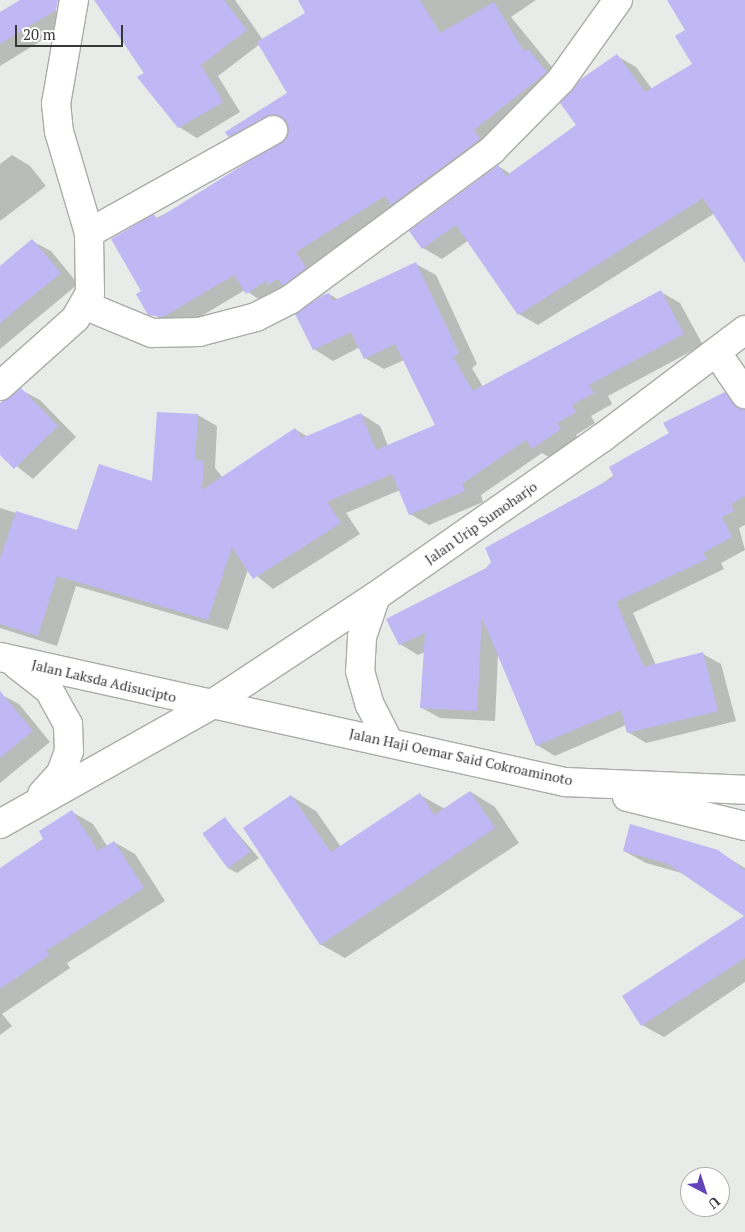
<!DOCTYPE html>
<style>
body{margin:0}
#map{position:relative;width:745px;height:1232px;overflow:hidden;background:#e8ebe7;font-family:"PT Serif",serif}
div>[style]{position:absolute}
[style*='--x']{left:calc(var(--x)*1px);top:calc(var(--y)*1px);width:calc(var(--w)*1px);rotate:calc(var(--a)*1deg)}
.shadow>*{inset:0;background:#0003}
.building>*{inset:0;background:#c1b7f5;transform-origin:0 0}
.roads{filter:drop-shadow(1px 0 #a9aca8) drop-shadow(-1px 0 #a9aca8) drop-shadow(0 1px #a9aca8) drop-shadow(0 -1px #a9aca8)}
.street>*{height:28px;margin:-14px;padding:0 14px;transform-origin:14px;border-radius:14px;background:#fff}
.secondary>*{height:28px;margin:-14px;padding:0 14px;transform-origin:14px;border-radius:14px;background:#fff}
span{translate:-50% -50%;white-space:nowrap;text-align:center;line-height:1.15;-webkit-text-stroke:4px #fff;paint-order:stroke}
.street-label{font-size:14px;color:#373837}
.north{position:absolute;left:680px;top:1167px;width:50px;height:50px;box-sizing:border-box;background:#fff;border:1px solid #afafaf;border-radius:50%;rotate:140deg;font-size:14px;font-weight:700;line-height:20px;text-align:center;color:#373837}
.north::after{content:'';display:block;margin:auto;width:18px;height:22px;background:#6543bb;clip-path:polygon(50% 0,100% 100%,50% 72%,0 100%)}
.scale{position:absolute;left:15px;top:25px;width:108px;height:22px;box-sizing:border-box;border:2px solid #373837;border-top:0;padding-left:6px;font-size:15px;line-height:18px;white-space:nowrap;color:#373837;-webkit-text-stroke:4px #fff;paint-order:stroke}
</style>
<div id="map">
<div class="shadow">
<div style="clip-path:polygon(22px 0,52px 4px,65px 26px,0 66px,0 13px)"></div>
<div style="clip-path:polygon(96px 0,235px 0,263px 40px,307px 14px,299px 0,536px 0,511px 17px,565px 83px,400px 209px,314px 263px,324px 279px,266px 304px,245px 290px,183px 327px,175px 328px,156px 316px,138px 295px,143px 292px,113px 239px,187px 203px,288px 138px,288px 127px,248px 147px,229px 136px,289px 93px,260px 44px,218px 76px,240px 112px,197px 138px,179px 127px)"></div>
<div style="clip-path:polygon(668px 0,745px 0,745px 261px,715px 213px,538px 325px,519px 314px,469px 240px,442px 259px,423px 248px,498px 166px,511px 174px,578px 125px,617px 56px,636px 67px,652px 89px,694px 65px,686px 31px)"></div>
<div style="clip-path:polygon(12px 155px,30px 166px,46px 186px,0 221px,0 164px)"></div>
<div style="clip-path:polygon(32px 241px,51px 251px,78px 284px,0 349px,0 267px)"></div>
<div style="clip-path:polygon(416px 264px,436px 275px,477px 364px,472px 368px,483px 387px,661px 292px,680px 303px,703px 345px,608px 396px,612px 404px,591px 416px,595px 423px,576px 435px,580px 441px,552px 459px,542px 453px,481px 495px,483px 502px,429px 525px,410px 514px,400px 490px,346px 513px,360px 534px,273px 589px,248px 569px,228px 630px,76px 586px,57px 646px,0 628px,0 508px,78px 532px,153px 482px,198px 415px,217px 426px,215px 468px,223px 478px,295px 429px,308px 437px,361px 414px,380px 426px,388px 446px,437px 425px,404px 360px,384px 369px,365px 358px,360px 347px,333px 361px,314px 349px,329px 294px,339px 300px)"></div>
<div style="clip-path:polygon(21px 390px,40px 400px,76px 437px,33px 479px,0 453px,0 408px)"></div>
<div style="clip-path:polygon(745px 406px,745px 525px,739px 528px,745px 550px,721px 563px,724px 569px,633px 613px,656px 665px,703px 654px,721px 664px,736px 721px,646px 743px,628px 732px,626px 725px,555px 756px,537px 745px,498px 654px,495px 721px,440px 718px,422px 708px,425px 652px,418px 655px,400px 644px,486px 569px,671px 433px,665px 423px)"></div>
<div style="clip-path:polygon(0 694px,19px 704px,50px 742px,0 783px)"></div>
<div style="clip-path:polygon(471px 792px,495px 807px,519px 843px,345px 958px,320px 944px,291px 796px,316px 811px,341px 847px,420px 795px,445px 809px)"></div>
<div style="clip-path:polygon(72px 812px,93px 824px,107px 846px,114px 842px,135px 854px,165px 901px,67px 963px,70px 968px,2px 1014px,12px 1026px,0 1035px,0 869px,45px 839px)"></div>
<div style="clip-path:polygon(225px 819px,259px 858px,237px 873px,228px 868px)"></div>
<div style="clip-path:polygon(624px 851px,717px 851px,745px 868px,745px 916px,685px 874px,646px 863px)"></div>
<div style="clip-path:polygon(745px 917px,745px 982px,664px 1037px,642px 1025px)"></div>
</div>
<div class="building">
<div style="clip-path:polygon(20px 0,58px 0,56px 10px,0 44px,0 12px)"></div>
<div style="clip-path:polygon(94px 0,224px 0,247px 30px,201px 65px,223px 102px,178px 128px,137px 77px,144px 73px)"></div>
<div style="clip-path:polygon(298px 0,420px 0,440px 33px,494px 2px,524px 51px,528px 49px,547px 72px,474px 130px,480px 139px,391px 205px,385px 196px,296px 252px,306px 268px,283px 286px,278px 279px,268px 285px,266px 281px,246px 294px,234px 275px,163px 317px,148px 315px,136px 294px,141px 291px,111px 239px,154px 214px,157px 219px,286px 138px,287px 123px,274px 114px,228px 137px,225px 132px,287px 93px,257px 42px,305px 13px)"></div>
<div style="clip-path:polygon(667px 0,745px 0,745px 263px,703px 198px,518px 315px,456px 225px,422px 249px,409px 231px,498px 165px,506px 176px,576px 125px,560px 103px,581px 79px,617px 54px,645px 92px,692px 64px,675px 36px,685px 30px)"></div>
<div style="clip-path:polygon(32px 239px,61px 273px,0 323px,0 266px)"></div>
<div style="clip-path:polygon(416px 262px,459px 353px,453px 357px,473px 391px,661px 290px,684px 334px,589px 385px,594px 393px,572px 405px,576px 412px,557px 423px,561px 429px,532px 449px,526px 440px,462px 484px,465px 491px,409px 515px,392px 474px,327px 502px,341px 523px,253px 579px,232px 547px,208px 620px,57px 576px,38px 636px,0 624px,0 559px,16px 511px,77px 530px,99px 464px,152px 481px,157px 412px,198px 414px,195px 460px,204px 461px,202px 490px,295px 428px,302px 438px,361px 413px,376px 450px,435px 425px,395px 344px,364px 359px,351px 332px,313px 350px,295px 314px,323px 295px,329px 293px,333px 301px)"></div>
<div style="clip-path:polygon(21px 388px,58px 426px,14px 469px,0 455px,0 403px)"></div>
<div style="clip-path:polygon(725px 392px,745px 409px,745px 496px,731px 504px,734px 511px,722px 517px,732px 537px,703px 553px,707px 559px,616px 602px,644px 667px,703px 652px,718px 711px,627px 733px,621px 710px,536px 746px,482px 618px,477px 711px,420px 708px,425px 633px,399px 645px,386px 619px,486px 568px,491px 562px,485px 548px,614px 477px,609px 467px,669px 433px,663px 423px)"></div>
<div style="clip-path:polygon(0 691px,33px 731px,0 758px)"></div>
<div style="clip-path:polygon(470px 791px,495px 828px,320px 945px,243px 828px,291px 795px,331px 852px,420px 793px,434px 815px)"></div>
<div style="clip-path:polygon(72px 810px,98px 851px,114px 841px,144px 888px,46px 951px,50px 955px,0 989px,0 868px,43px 839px,39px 831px)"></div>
<div style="left:225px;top:817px;width:43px;height:28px;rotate:54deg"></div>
<div style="clip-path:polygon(630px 824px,718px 850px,745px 870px,745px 958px,641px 1026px,622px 996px,744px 916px,668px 864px,623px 851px)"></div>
</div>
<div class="roads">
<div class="street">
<div style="--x:89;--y:233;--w:211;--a:-29.2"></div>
<div style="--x:84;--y:305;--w:74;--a:22.4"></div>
<div style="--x:152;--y:333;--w:47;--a:-1.2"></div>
<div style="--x:199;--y:332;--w:59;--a:-14.7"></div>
<div style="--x:256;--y:317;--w:39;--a:-27"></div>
<div style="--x:291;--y:299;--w:250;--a:-36.5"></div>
<div style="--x:492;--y:150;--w:98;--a:-45.4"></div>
<div style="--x:561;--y:80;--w:98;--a:-54.5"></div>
<div style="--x:717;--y:353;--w:50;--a:55.7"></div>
<div style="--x:0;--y:386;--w:101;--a:-41.8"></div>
<div style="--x:75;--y:319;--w:30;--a:-60"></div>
<div style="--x:90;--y:293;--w:60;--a:-91"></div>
<div style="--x:89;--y:233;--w:105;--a:-106.5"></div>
<div style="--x:59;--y:132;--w:28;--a:-96"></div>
<div style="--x:56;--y:104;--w:106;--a:-80.2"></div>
</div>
<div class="secondary">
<div style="--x:376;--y:596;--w:43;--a:108.9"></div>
<div style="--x:362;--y:637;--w:34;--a:93"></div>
<div style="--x:360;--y:671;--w:35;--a:74"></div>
<div style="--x:370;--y:705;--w:38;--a:63"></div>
<div style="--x:0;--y:657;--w:579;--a:12.48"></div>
<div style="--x:565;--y:782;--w:180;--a:2.5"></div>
<div style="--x:17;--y:665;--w:41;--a:38"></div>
<div style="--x:49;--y:690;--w:39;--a:61"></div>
<div style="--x:68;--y:724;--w:27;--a:88"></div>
<div style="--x:69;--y:751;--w:23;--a:110"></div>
<div style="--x:61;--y:773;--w:28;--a:132"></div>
<div style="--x:627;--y:797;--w:122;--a:13.8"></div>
<div style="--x:0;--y:824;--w:240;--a:-29.4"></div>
<div style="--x:209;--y:706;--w:200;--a:-33.4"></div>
<div style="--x:376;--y:596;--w:276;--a:-35"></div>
<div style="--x:602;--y:438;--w:179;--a:-37.1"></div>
</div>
</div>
<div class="street-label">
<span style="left:481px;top:523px;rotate:-35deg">Jalan Urip Sumoharjo</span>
<span style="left:104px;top:681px;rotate:13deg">Jalan Laksda Adisucipto</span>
<span style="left:461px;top:757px;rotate:12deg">Jalan Haji Oemar Said Cokroaminoto</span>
</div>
<div class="north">U</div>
<div class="scale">20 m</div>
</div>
